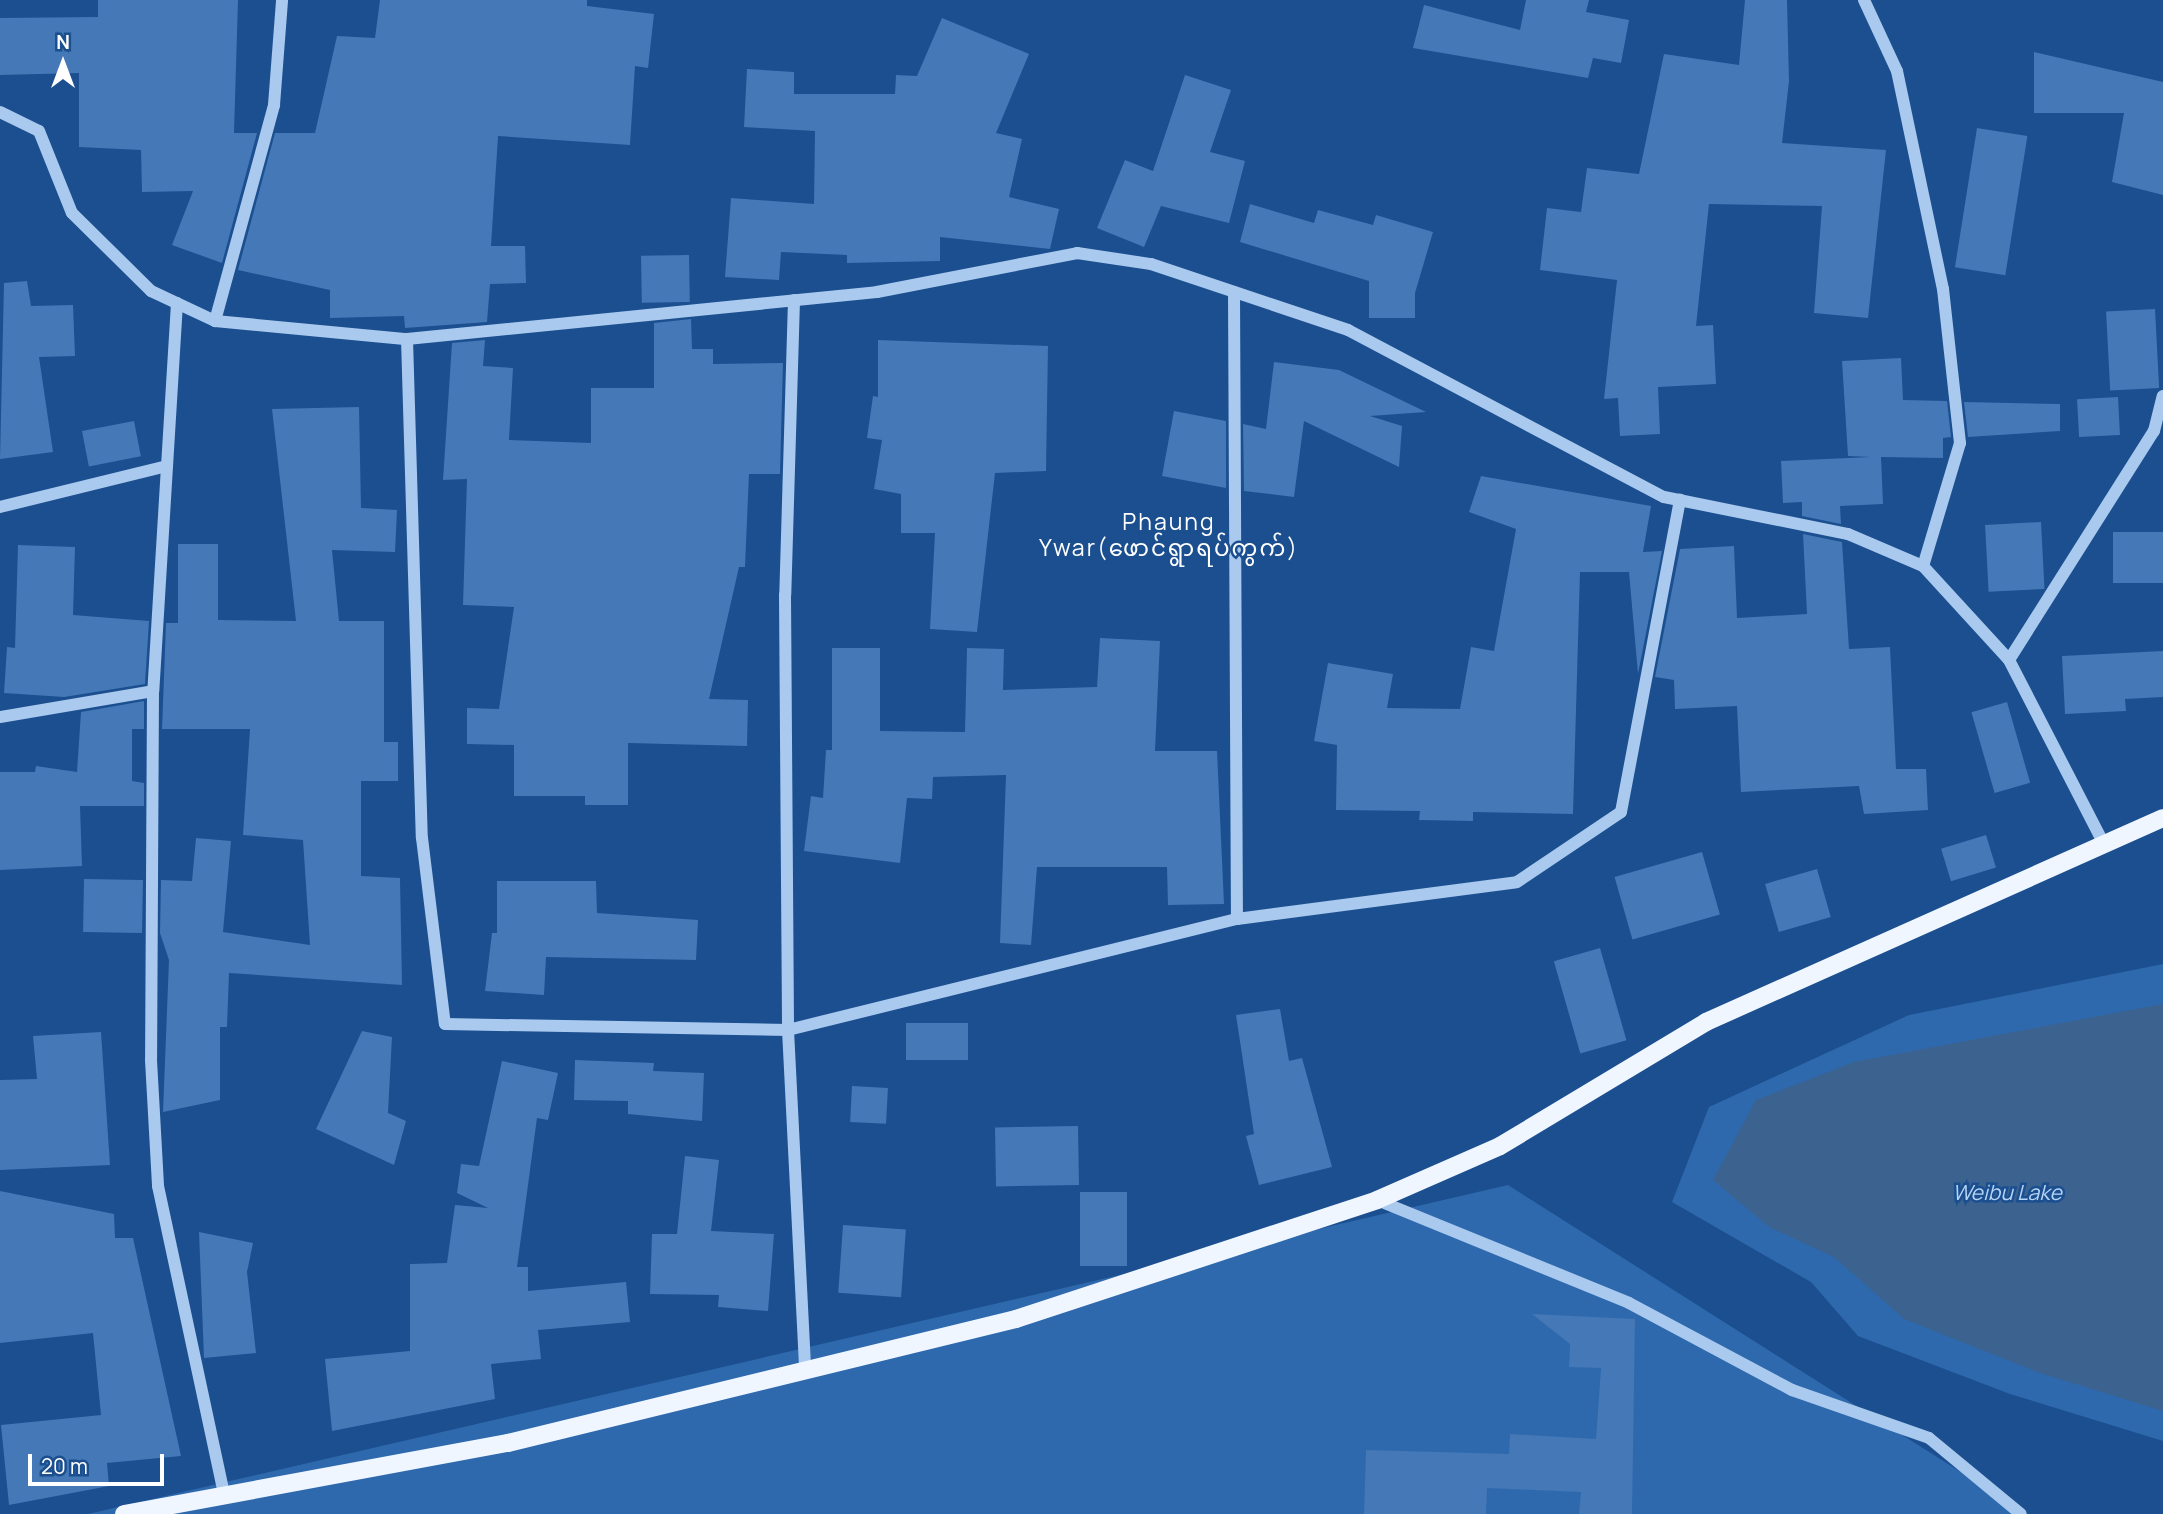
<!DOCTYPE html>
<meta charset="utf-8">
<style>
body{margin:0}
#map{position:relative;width:2163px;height:1514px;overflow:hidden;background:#1b4f8f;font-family:Manrope,"Noto Sans Myanmar",sans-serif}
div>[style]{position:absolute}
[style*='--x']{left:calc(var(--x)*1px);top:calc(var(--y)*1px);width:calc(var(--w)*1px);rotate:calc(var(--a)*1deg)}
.green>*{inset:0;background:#2e69ad}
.water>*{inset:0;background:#3c6290}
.building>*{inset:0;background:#4478b7;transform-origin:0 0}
.minor>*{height:12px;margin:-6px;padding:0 6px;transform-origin:6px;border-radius:6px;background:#a9c9ee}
.major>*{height:18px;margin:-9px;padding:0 9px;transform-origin:9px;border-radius:9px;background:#f0f6ff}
span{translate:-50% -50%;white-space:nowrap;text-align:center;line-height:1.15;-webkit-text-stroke:5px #1b4f8f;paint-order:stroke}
.water-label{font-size:21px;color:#b5d3f5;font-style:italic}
.quarter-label{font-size:23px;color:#fff;letter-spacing:2px}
.north{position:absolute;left:28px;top:28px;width:70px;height:70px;-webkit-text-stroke:5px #1b4f8f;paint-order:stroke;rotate:0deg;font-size:19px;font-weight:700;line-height:28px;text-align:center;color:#fff}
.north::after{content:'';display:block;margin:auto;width:24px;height:32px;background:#fff;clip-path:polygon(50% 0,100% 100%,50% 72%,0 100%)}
.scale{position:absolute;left:28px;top:1454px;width:136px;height:32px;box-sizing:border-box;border:4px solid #fff;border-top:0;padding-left:9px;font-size:21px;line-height:24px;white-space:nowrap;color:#fff;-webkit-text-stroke:5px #1b4f8f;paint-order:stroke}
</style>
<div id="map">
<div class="green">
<div style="clip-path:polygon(2163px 964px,2163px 1441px,2010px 1394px,1858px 1336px,1811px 1282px,1672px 1202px,1709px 1107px,1909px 1015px)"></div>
<div style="clip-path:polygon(1508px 1185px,2027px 1514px,88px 1514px)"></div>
</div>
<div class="water">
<div style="clip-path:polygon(2163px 1004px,2163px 1411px,2040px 1373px,1904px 1319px,1834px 1257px,1769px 1227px,1713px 1180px,1756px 1100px,1854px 1062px)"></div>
</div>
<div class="building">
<div style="clip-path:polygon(98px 0,238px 0,234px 133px,257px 133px,222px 263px,172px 245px,193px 191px,142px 192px,141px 150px,79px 147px,79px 73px,0 75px,0 18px,98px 17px)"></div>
<div style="clip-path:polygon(380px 0,587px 0,587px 6px,654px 14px,648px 68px,635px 66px,630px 145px,498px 136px,491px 246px,525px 246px,526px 283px,490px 284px,487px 322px,405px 328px,404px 316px,330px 318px,330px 290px,238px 270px,275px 133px,315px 133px,337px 36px,375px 38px)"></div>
<div style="clip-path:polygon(1526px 0,1589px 0,1586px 12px,1629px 20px,1621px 63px,1593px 58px,1588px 78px,1413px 48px,1424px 5px,1520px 30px)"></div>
<div style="clip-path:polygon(1745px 0,1787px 0,1789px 81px,1782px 143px,1886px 150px,1868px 318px,1814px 313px,1822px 206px,1709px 204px,1696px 326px,1713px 325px,1716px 384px,1658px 387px,1660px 434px,1620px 436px,1618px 398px,1604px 399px,1617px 280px,1540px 270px,1547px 208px,1581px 212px,1587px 168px,1639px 174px,1664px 54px,1739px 65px)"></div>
<div style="clip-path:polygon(942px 18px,1029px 54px,996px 133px,1022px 139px,1009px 197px,1059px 209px,1050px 249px,940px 237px,940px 261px,847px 263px,847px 255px,781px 252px,779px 280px,725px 277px,731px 198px,814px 204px,815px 131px,744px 127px,747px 69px,794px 72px,794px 94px,895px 94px,896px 75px,917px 76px)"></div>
<div style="clip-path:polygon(2034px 52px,2163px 82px,2163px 195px,2112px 182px,2124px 113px,2034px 113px)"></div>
<div style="clip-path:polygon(1185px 75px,1231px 90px,1210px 152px,1245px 161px,1229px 223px,1161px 206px,1144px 247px,1097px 228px,1125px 160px,1153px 171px)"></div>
<div style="left:1977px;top:128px;width:51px;height:141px;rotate:9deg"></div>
<div style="clip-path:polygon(1250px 204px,1314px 223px,1318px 210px,1373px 225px,1376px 215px,1433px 232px,1415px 293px,1415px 318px,1369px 318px,1369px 281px,1240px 242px)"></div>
<div style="left:689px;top:255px;width:47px;height:48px;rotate:89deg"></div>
<div style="clip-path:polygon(27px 281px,31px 306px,73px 305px,75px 356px,39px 357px,53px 452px,0 459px,4px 283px)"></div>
<div style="left:2155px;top:309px;width:79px;height:49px;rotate:87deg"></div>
<div style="clip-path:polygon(691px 319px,692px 349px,713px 349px,713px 364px,783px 363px,780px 474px,749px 474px,745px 567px,739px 567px,709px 699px,748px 700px,747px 746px,628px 743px,628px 805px,585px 805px,585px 796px,514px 796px,514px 745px,467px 744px,467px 708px,499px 709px,514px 607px,463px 605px,467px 479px,443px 480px,452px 343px,485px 340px,483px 366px,513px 368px,509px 440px,591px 443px,591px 388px,654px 388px,654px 323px)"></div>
<div style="clip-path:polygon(878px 340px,1048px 346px,1046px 471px,995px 473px,977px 632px,930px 629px,935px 533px,901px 533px,901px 494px,874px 489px,882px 440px,867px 438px,873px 396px,878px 397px)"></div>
<div style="clip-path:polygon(1901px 358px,1903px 400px,1947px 401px,1951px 437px,1943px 438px,1943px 458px,1881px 457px,1883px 504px,1840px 506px,1841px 524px,1802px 516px,1802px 502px,1783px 503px,1781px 461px,1871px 457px,1848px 456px,1842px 361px)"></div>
<div style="clip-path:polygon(1274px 362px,1339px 370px,1426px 412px,1370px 416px,1402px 426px,1399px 467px,1304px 421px,1294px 497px,1244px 491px,1243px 424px,1266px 429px)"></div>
<div style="left:2118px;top:397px;width:38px;height:41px;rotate:87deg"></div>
<div style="clip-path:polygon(1964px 402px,2060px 404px,2060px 431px,1968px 437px)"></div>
<div style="clip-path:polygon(359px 407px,361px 508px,397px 510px,395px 552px,332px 550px,339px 621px,384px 621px,384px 742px,398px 742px,398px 781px,361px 781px,361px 876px,400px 878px,402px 985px,229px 973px,227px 1027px,220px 1027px,220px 1100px,163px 1112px,169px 960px,160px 933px,161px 880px,192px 881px,196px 838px,231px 841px,223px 932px,310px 945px,303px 840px,243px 835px,250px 729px,162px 729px,166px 623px,178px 623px,178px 544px,218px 544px,218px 620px,296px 621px,272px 409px)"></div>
<div style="clip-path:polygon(1174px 411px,1226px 421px,1226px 488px,1162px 476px)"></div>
<div style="left:134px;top:421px;width:36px;height:53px;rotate:79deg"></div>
<div style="clip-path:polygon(1481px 476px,1651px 506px,1643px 552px,1662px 551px,1638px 674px,1629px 572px,1580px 572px,1573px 814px,1473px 812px,1473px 821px,1419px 820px,1420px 811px,1336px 810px,1337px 745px,1314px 741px,1328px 663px,1393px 674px,1387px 708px,1460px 709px,1471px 647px,1494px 651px,1516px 529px,1469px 512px)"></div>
<div style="left:2041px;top:522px;width:67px;height:56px;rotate:87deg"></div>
<div style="left:2163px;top:532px;width:51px;height:50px;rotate:90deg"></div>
<div style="clip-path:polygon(1803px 534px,1842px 542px,1849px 649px,1890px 647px,1896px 769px,1926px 769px,1928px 810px,1864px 814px,1859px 786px,1741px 792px,1737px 706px,1675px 709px,1674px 680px,1655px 677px,1680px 549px,1734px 546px,1737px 618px,1807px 614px)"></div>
<div style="clip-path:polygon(18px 545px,75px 547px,73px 615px,149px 621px,145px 684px,64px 697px,4px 693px,7px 647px,15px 648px)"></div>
<div style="clip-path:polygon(1100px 638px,1160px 641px,1155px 751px,1217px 751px,1224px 904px,1168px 905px,1167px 867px,1037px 867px,1031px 945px,1000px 943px,1006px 775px,933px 777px,932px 799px,907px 798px,900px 863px,804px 851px,811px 796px,823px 798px,826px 750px,832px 750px,832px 648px,880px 648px,880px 731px,965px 732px,967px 648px,1004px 649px,1003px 690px,1097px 687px)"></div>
<div style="clip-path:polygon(2163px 651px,2163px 697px,2125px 699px,2126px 711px,2065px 714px,2062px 656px)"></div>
<div style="clip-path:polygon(144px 701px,144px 729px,132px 729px,132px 781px,144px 783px,144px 806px,80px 806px,82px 866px,0 870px,0 772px,35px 772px,36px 766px,77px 772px,81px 712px)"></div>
<div style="left:2007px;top:702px;width:84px;height:37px;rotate:74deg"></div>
<div style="left:1986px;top:835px;width:34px;height:47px;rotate:73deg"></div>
<div style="left:1702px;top:852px;width:65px;height:91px;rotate:74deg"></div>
<div style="left:1817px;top:869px;width:50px;height:54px;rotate:74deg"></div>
<div style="left:84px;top:879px;width:59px;height:53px;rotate:1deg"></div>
<div style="clip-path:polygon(497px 881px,596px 881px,597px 913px,698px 920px,696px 960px,546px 957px,544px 995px,485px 991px,492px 933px,497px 933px)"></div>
<div style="left:1600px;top:948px;width:96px;height:48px;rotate:74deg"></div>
<div style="clip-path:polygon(1280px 1009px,1289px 1061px,1302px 1058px,1332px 1167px,1259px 1185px,1246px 1136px,1254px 1134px,1236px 1015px)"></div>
<div style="left:968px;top:1023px;width:37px;height:62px;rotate:90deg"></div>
<div style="clip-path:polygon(362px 1031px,392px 1037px,388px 1113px,406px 1121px,394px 1165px,316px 1129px)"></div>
<div style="clip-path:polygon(101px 1032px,110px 1165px,0 1170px,0 1080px,37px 1079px,33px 1036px)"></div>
<div style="clip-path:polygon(575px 1060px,654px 1063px,653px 1071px,704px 1073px,702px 1121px,628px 1114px,628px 1101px,574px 1100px)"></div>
<div style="clip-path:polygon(502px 1061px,558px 1073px,548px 1120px,537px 1118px,517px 1267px,528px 1267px,528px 1291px,626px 1282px,630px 1322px,538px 1330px,541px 1359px,491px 1364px,495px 1399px,332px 1431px,325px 1359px,410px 1351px,410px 1264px,447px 1263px,455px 1205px,488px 1208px,457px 1193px,461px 1164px,479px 1166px)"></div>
<div style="left:852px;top:1086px;width:36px;height:36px;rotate:3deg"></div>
<div style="left:1078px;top:1126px;width:59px;height:83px;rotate:89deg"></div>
<div style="clip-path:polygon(685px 1156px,719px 1160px,711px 1231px,774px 1234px,768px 1311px,718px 1307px,719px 1295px,650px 1294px,652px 1234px,677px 1234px)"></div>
<div style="clip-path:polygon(0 1191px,114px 1214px,115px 1238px,133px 1238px,181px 1456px,107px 1463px,109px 1486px,9px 1505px,1px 1425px,101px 1415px,93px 1333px,0 1343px)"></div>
<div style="left:1127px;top:1192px;width:74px;height:47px;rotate:90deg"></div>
<div style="left:843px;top:1225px;width:63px;height:68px;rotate:4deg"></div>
<div style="clip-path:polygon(199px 1232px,253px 1243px,247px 1272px,256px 1353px,204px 1358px)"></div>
<div style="clip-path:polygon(1532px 1314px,1635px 1319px,1632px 1514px,1579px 1514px,1581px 1492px,1487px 1488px,1486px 1514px,1364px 1514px,1366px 1450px,1509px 1454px,1510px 1434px,1596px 1439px,1601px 1368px,1569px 1367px,1570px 1344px)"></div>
</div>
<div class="minor">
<div style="--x:1864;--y:0;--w:78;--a:65.1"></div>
<div style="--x:1897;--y:71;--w:223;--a:78.1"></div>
<div style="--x:1943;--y:289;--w:155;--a:83.7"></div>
<div style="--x:1960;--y:443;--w:128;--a:106.7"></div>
<div style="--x:0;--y:112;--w:43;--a:26"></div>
<div style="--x:39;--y:131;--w:88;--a:68.1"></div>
<div style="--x:72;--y:213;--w:111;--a:44.6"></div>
<div style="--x:151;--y:291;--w:71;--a:25.1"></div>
<div style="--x:215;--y:321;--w:193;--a:5.4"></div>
<div style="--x:407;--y:339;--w:472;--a:-5.7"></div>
<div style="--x:877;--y:292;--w:204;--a:-11"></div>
<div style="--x:1077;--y:253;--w:75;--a:8.5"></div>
<div style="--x:1151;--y:264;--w:208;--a:18.5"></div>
<div style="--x:1348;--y:330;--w:357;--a:27.9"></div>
<div style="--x:1664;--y:497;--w:188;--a:11.4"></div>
<div style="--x:1848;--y:534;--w:82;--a:23.1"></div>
<div style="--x:1923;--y:566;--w:127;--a:47.5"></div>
<div style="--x:2009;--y:660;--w:205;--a:62.7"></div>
<div style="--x:1234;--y:292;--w:627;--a:89.73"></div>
<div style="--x:794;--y:300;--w:295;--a:91.7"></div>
<div style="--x:785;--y:595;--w:435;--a:89.6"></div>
<div style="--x:788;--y:1030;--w:340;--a:87.1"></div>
<div style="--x:177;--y:303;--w:389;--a:93.5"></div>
<div style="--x:153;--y:691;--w:369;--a:90.3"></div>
<div style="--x:151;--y:1060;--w:126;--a:86.8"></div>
<div style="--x:158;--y:1186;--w:316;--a:77.9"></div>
<div style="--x:215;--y:321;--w:224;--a:-74.7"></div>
<div style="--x:274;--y:105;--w:105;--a:-85.6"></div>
<div style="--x:407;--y:339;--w:499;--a:88.3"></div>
<div style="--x:422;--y:838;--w:187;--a:83"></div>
<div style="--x:445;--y:1024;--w:343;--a:1"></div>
<div style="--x:788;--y:1030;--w:463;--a:-13.9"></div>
<div style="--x:1237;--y:919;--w:282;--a:-7.5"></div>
<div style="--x:1517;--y:882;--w:125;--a:-33.9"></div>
<div style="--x:1621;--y:812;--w:318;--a:-79.3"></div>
<div style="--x:0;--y:507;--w:172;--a:-13.8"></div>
<div style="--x:2009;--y:660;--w:271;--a:-57.7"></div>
<div style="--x:2154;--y:431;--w:36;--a:-76"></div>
<div style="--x:0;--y:717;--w:155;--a:-9.6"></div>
<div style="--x:1377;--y:1200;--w:272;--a:22.2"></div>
<div style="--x:1629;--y:1303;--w:185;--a:28.1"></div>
<div style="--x:1792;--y:1390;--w:145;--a:19.3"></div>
<div style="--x:1929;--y:1438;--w:119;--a:39.6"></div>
</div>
<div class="major">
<div style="--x:124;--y:1514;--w:391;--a:-10.5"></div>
<div style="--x:508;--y:1443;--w:523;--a:-13.72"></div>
<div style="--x:1016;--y:1319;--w:380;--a:-18.2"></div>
<div style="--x:1377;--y:1200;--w:134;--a:-23.7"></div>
<div style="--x:1500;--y:1146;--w:240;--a:-31"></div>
<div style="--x:1706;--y:1022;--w:500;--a:-24.06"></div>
</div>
<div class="water-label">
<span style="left:2007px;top:1192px">Weibu Lake</span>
</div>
<div class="quarter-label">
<span style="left:1169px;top:534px">Phaung<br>Ywar(ဖောင်ရွာရပ်ကွက်)</span>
</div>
<div class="north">N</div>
<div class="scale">20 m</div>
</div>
